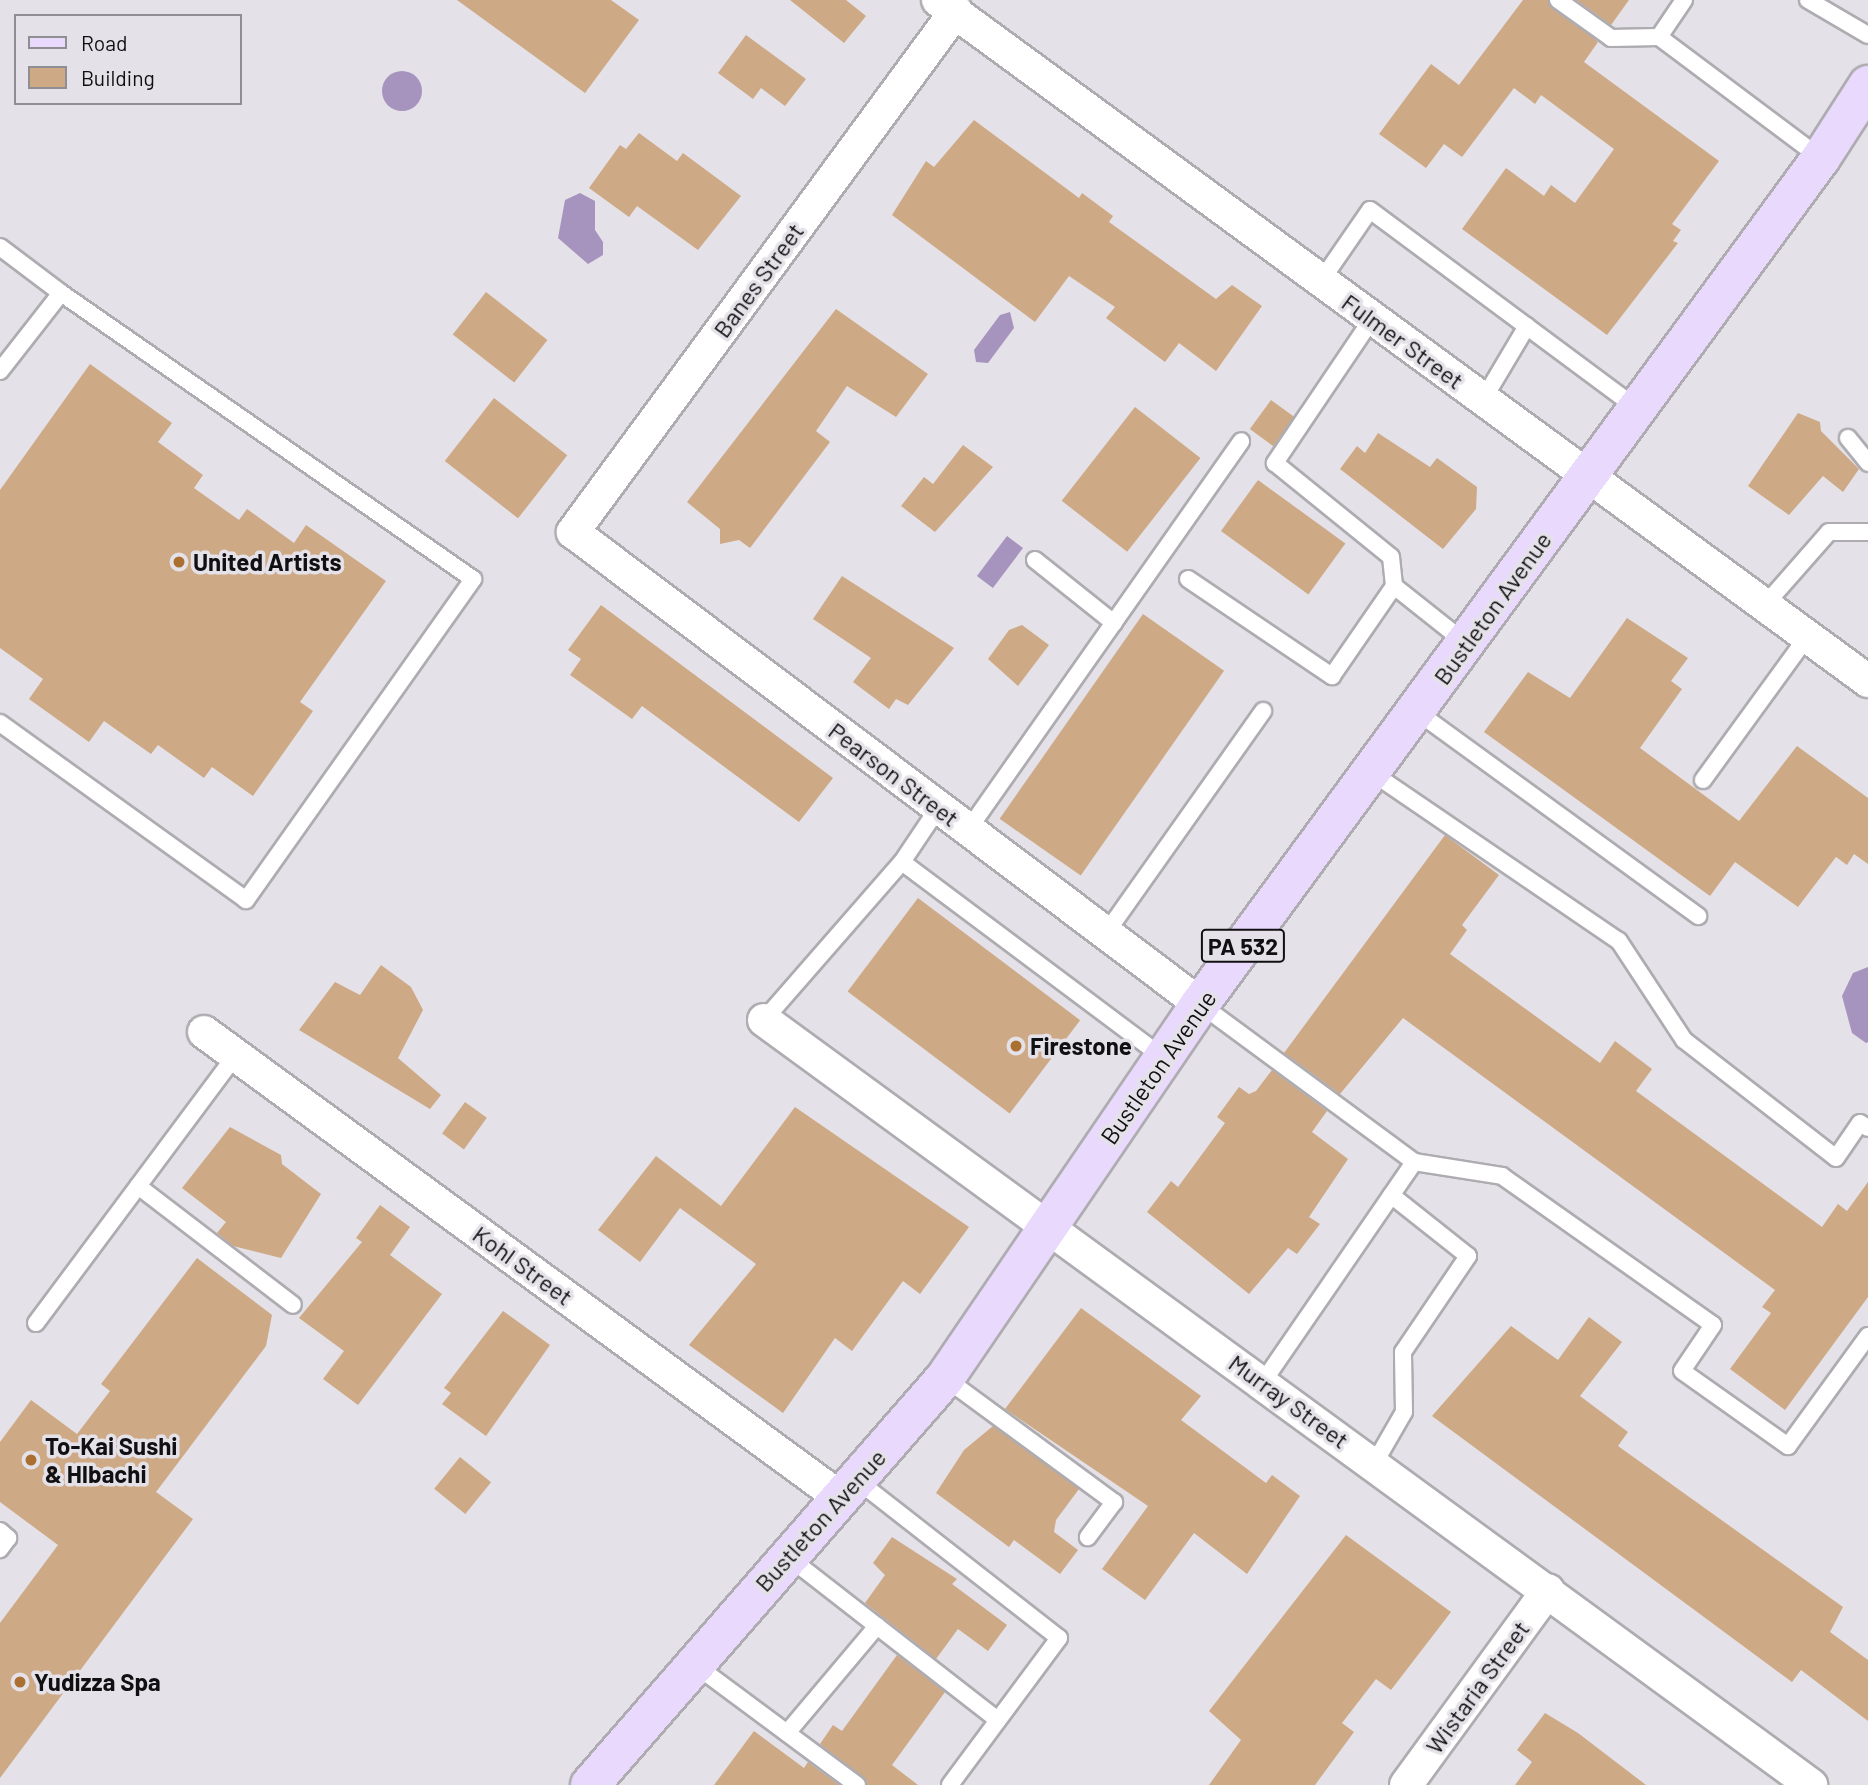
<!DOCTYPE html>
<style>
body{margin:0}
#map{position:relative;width:1868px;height:1785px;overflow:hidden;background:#e4e2e8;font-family:Barlow,sans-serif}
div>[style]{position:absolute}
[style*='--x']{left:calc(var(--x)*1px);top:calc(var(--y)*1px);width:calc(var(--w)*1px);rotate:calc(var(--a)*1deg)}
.water>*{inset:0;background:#a693be;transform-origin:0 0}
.round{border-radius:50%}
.building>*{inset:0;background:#cea985;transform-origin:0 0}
.roads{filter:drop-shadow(2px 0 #aeacb1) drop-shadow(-2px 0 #aeacb1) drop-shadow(0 2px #aeacb1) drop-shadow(0 -2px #aeacb1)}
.service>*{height:16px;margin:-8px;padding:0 8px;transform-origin:8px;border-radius:8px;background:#fff}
.minor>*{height:32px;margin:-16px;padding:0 16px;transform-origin:16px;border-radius:16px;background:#fff}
.primary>*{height:38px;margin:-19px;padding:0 19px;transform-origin:19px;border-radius:19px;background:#e9dafd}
.dots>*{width:19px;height:19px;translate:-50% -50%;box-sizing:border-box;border:4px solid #e4e2e8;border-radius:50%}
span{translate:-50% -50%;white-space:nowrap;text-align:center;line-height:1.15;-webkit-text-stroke:7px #e4e2e8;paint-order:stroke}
.shield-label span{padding:2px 5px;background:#e4e2e8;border:2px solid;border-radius:5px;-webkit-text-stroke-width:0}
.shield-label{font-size:23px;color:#100f11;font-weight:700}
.street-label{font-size:24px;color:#100f11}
.poi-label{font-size:24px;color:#100f11;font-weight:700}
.left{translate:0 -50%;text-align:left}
.legend{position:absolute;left:14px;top:14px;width:228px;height:91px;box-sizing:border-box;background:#e4e2e8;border:2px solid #8f8e92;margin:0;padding:9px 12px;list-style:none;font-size:21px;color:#100f11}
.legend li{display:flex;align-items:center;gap:14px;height:35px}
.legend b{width:35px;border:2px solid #8f8e92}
</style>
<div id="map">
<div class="water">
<div class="round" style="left:382px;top:71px;width:40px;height:40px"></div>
<div style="clip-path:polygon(580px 193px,595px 201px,595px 230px,603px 242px,603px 255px,588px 264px,558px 238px,565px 200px)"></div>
<div style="clip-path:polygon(1010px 312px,1014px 328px,988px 363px,976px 362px,974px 350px,1000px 315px)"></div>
<div style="left:1007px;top:536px;width:20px;height:50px;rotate:37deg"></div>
<div style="clip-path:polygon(1868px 967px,1868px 1042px,1866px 1043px,1852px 1033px,1842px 996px,1853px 973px)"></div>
</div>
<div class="building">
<div style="clip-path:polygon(457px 0,611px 0,639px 20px,585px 93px)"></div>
<div style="clip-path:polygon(790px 0,846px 0,866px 16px,844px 43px)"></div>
<div style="clip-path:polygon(1523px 0,1548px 0,1598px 42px,1584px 62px,1719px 161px,1672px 224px,1681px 230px,1673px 241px,1678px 243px,1607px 335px,1462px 229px,1506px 168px,1544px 196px,1551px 185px,1575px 203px,1614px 149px,1541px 95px,1535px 104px,1514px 88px,1462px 157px,1444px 144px,1426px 168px,1379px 134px,1431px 64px,1459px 85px)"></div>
<div style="clip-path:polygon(1576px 0,1629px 0,1611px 25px)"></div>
<div style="clip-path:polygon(746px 35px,806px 79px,785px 106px,761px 88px,753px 99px,718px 73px)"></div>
<div style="clip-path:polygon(974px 120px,1079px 198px,1082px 193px,1113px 216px,1109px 222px,1216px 299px,1232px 285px,1262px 306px,1216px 371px,1179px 343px,1165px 362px,1106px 318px,1115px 307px,1069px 276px,1035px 322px,892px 215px,926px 161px,934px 167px)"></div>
<div style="clip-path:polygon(639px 133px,677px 161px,683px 153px,741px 196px,698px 250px,637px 206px,629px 217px,589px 188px,620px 145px,626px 149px)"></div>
<div style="left:486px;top:292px;width:78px;height:54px;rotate:38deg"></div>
<div style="clip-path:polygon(836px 309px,928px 374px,896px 417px,847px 386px,816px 431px,830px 442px,750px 548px,739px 540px,720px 544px,720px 529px,687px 502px)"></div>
<div style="clip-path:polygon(90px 364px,172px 423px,158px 442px,203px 475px,194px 488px,239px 520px,247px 509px,294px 543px,306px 525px,386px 581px,300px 702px,313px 711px,253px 796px,212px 767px,204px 778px,158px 745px,151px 754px,104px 721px,89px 742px,29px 699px,43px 679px,0 648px,0 490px)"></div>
<div style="left:494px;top:398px;width:93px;height:80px;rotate:38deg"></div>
<div style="left:1271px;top:400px;width:29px;height:36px;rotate:36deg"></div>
<div style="left:1135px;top:407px;width:83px;height:119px;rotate:38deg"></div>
<div style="clip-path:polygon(1798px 413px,1820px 422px,1821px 431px,1859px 469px,1843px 492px,1823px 476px,1789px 515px,1748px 486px)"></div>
<div style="clip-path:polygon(1378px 433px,1430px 467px,1437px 458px,1477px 487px,1476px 509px,1443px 549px,1340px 469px,1357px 446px,1365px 453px)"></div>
<div style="clip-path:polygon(963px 445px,993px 467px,935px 532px,901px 506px,924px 477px,933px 484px)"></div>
<div style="left:1258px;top:480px;width:108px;height:63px;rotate:36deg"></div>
<div style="clip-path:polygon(842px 576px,954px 648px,908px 705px,896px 699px,889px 709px,853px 682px,871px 658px,813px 619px)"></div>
<div style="clip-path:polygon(601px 605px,833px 778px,799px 822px,642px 706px,632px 719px,570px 675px,581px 659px,568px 650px)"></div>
<div style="left:1143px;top:614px;width:99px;height:250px;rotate:35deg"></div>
<div style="clip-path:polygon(1627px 618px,1688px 658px,1671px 681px,1682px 689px,1640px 748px,1739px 821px,1797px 746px,1868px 798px,1868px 864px,1854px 854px,1847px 865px,1836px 857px,1798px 907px,1735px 862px,1710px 896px,1484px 732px,1528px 672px,1570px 698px)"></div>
<div style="clip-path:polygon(1022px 625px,1049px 645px,1018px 686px,988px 659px,1009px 630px)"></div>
<div style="clip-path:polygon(1445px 835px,1499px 875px,1462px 925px,1467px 930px,1450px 954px,1600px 1063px,1615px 1041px,1652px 1069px,1636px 1091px,1822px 1227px,1838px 1204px,1847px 1211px,1868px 1182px,1868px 1297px,1785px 1410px,1730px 1369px,1771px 1313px,1762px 1307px,1775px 1290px,1403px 1018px,1340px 1094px,1284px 1053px)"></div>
<div style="left:918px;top:898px;width:203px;height:117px;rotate:37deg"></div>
<div style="clip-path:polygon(381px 965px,411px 987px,423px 1010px,398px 1058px,441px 1095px,430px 1109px,299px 1030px,335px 982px,360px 995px)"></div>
<div style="clip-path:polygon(1272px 1070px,1327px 1111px,1312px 1132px,1348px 1159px,1309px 1217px,1320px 1224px,1297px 1254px,1288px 1248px,1249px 1294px,1147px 1212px,1171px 1181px,1178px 1187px,1225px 1123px,1217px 1117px,1239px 1087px,1249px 1094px,1256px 1091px)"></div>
<div style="left:465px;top:1102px;width:27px;height:39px;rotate:36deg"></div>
<div style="clip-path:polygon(795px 1107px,969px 1227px,920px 1294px,903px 1281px,852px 1351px,835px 1338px,783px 1413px,689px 1345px,756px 1264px,680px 1208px,640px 1262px,598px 1230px,656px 1156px,721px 1206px)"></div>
<div style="clip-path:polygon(230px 1127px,281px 1155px,282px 1164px,321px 1194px,281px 1258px,233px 1246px,217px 1233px,226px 1222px,182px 1188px)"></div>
<div style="clip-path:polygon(380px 1205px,410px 1227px,390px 1255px,442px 1294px,358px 1405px,323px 1379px,344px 1351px,299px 1318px,362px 1242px,356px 1238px)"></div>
<div style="clip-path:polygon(197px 1258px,272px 1315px,266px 1346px,156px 1492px,193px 1519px,0 1778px,0 1623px,58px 1545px,0 1502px,0 1442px,31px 1400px,77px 1434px,110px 1391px,101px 1384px)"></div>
<div style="clip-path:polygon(1081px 1308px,1201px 1396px,1181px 1420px,1266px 1483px,1272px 1475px,1300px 1496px,1247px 1574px,1194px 1533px,1145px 1600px,1102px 1569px,1148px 1506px,1005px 1409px)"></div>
<div style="clip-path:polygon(503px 1311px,550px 1345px,486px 1436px,442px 1404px,451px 1393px,444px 1388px)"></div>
<div style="clip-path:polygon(1589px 1317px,1622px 1342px,1580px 1396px,1628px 1432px,1618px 1446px,1843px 1607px,1830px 1632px,1868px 1660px,1868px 1721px,1801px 1670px,1792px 1682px,1432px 1416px,1511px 1326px,1558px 1360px)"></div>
<div style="clip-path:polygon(993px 1426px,1079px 1489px,1056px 1520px,1054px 1532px,1078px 1550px,1060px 1574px,1014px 1540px,1009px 1547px,936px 1493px,964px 1450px)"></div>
<div style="left:460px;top:1457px;width:40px;height:41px;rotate:39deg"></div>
<div style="clip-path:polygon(1346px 1535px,1451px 1612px,1391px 1690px,1376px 1679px,1342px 1723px,1354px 1732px,1315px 1785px,1209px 1785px,1241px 1740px,1209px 1711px)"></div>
<div style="clip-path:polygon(892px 1537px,957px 1579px,952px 1584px,1007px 1625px,988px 1651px,958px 1629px,936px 1659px,865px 1603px,885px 1575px,873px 1563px)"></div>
<div style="clip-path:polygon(897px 1655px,945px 1692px,892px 1765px,918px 1785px,867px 1785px,820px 1744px,833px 1725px,842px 1731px)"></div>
<div style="clip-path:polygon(1545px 1713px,1578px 1733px,1646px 1785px,1515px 1785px,1532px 1762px,1517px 1750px)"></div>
<div style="clip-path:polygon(754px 1731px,804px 1768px,808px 1762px,839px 1785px,714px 1785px)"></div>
</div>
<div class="roads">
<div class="service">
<div style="--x:1558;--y:0;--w:65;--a:35.6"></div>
<div style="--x:1611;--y:38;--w:48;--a:-1.2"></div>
<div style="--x:1684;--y:0;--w:45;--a:124"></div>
<div style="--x:1659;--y:37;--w:202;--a:36.8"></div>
<div style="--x:1808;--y:0;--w:69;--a:30.3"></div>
<div style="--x:0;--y:247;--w:76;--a:37"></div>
<div style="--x:61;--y:293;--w:99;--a:128"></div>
<div style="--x:1321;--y:281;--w:86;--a:-55.4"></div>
<div style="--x:1370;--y:210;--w:334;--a:36.6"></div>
<div style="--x:1372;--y:319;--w:174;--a:124"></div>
<div style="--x:1275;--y:463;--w:149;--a:39"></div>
<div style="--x:1391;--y:557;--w:29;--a:84"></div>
<div style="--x:1394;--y:586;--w:92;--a:38.4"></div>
<div style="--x:1483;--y:400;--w:86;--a:-59.3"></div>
<div style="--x:1848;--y:438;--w:32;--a:51"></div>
<div style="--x:1035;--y:560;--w:101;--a:38.6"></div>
<div style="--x:1188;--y:579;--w:174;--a:34"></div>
<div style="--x:1332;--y:676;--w:109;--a:-55.4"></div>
<div style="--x:1764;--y:606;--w:98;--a:-48.7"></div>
<div style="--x:1829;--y:532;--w:39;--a:0"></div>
<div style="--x:1416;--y:711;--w:349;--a:36"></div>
<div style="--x:0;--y:723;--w:303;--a:35.7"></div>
<div style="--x:246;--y:900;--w:393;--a:-54.7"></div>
<div style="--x:473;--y:579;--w:502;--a:-145.23"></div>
<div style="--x:1371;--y:772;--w:300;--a:34.3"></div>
<div style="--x:1619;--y:941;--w:118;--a:56.7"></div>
<div style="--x:1684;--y:1040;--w:192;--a:37.8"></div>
<div style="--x:1836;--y:1158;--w:42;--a:-55.6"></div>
<div style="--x:1860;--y:1123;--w:9;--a:32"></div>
<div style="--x:1703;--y:780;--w:177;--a:-54"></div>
<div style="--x:968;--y:830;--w:475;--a:-54.9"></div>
<div style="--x:902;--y:862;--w:326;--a:36.8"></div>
<div style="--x:1106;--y:933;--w:272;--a:-54.7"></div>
<div style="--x:1200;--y:1004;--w:266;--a:36.4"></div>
<div style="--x:764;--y:1020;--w:210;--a:-48.9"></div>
<div style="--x:902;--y:862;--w:66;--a:-56.1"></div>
<div style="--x:138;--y:1186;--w:195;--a:37.5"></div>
<div style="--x:36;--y:1323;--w:334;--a:-53.3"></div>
<div style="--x:945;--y:1378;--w:210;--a:36.3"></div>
<div style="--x:1114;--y:1502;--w:44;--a:126.6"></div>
<div style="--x:1263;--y:1382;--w:267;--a:-55.5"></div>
<div style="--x:1414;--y:1162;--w:89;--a:9"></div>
<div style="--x:1502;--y:1176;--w:258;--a:35.2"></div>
<div style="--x:1713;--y:1325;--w:55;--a:124"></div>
<div style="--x:1682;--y:1371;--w:130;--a:35.3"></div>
<div style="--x:1788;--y:1446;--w:136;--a:-54"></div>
<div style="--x:1374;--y:1464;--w:60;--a:-60"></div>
<div style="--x:1404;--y:1412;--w:60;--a:-91"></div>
<div style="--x:1403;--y:1352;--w:116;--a:-55.9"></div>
<div style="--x:1468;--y:1256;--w:98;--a:-141.6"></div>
<div style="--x:858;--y:1481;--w:255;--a:38"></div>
<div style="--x:1059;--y:1638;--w:183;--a:126.6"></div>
<div style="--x:0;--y:1531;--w:11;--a:41"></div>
<div style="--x:8;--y:1538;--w:14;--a:126"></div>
<div style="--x:787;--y:1556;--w:267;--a:37.9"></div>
<div style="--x:694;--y:1664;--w:203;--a:36.6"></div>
<div style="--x:787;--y:1733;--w:140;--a:-49.9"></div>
</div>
<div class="minor">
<div style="--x:938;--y:0;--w:1153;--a:36.21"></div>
<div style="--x:956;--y:11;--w:647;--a:126.32"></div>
<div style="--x:573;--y:532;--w:785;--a:36.97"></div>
<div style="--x:764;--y:1020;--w:1297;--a:36.15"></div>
<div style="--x:204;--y:1032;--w:791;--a:36.2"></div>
<div style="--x:1406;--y:1785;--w:241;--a:-53.9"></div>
</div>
<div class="primary">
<div style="--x:590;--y:1785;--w:540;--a:-48.9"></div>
<div style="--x:945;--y:1378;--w:453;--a:-55.7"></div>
<div style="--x:1200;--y:1004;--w:1049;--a:-53.72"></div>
<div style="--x:1821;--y:158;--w:87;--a:-57.2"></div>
</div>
</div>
<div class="dots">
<div style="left:179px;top:562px;background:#ab7031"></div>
<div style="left:1016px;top:1046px;background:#ab7031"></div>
<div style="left:31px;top:1460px;background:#ab7031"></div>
<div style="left:20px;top:1682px;background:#ab7031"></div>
</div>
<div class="shield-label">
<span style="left:1243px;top:946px">PA 532</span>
</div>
<div class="street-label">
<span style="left:758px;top:280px;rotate:-54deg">Banes Street</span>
<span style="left:1403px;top:341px;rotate:36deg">Fulmer Street</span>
<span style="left:1492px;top:608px;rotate:-54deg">Bustleton Avenue</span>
<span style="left:894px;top:774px;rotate:37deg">Pearson Street</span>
<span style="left:1158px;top:1067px;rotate:-55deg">Bustleton Avenue</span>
<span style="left:523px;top:1265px;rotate:36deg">Kohl Street</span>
<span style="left:1289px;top:1401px;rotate:36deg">Murray Street</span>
<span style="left:820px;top:1520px;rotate:-48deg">Bustleton Avenue</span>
<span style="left:1477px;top:1687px;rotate:-54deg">Wistaria Street</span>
</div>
<div class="poi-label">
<span class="left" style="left:193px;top:562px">United Artists</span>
<span class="left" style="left:1030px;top:1046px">Firestone</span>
<span class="left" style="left:45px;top:1460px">To-Kai Sushi<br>&amp; HIbachi</span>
<span class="left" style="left:34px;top:1682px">Yudizza Spa</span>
</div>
<ul class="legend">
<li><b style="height:9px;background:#e9dafd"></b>Road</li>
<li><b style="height:19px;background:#cea985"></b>Building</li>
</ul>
</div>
